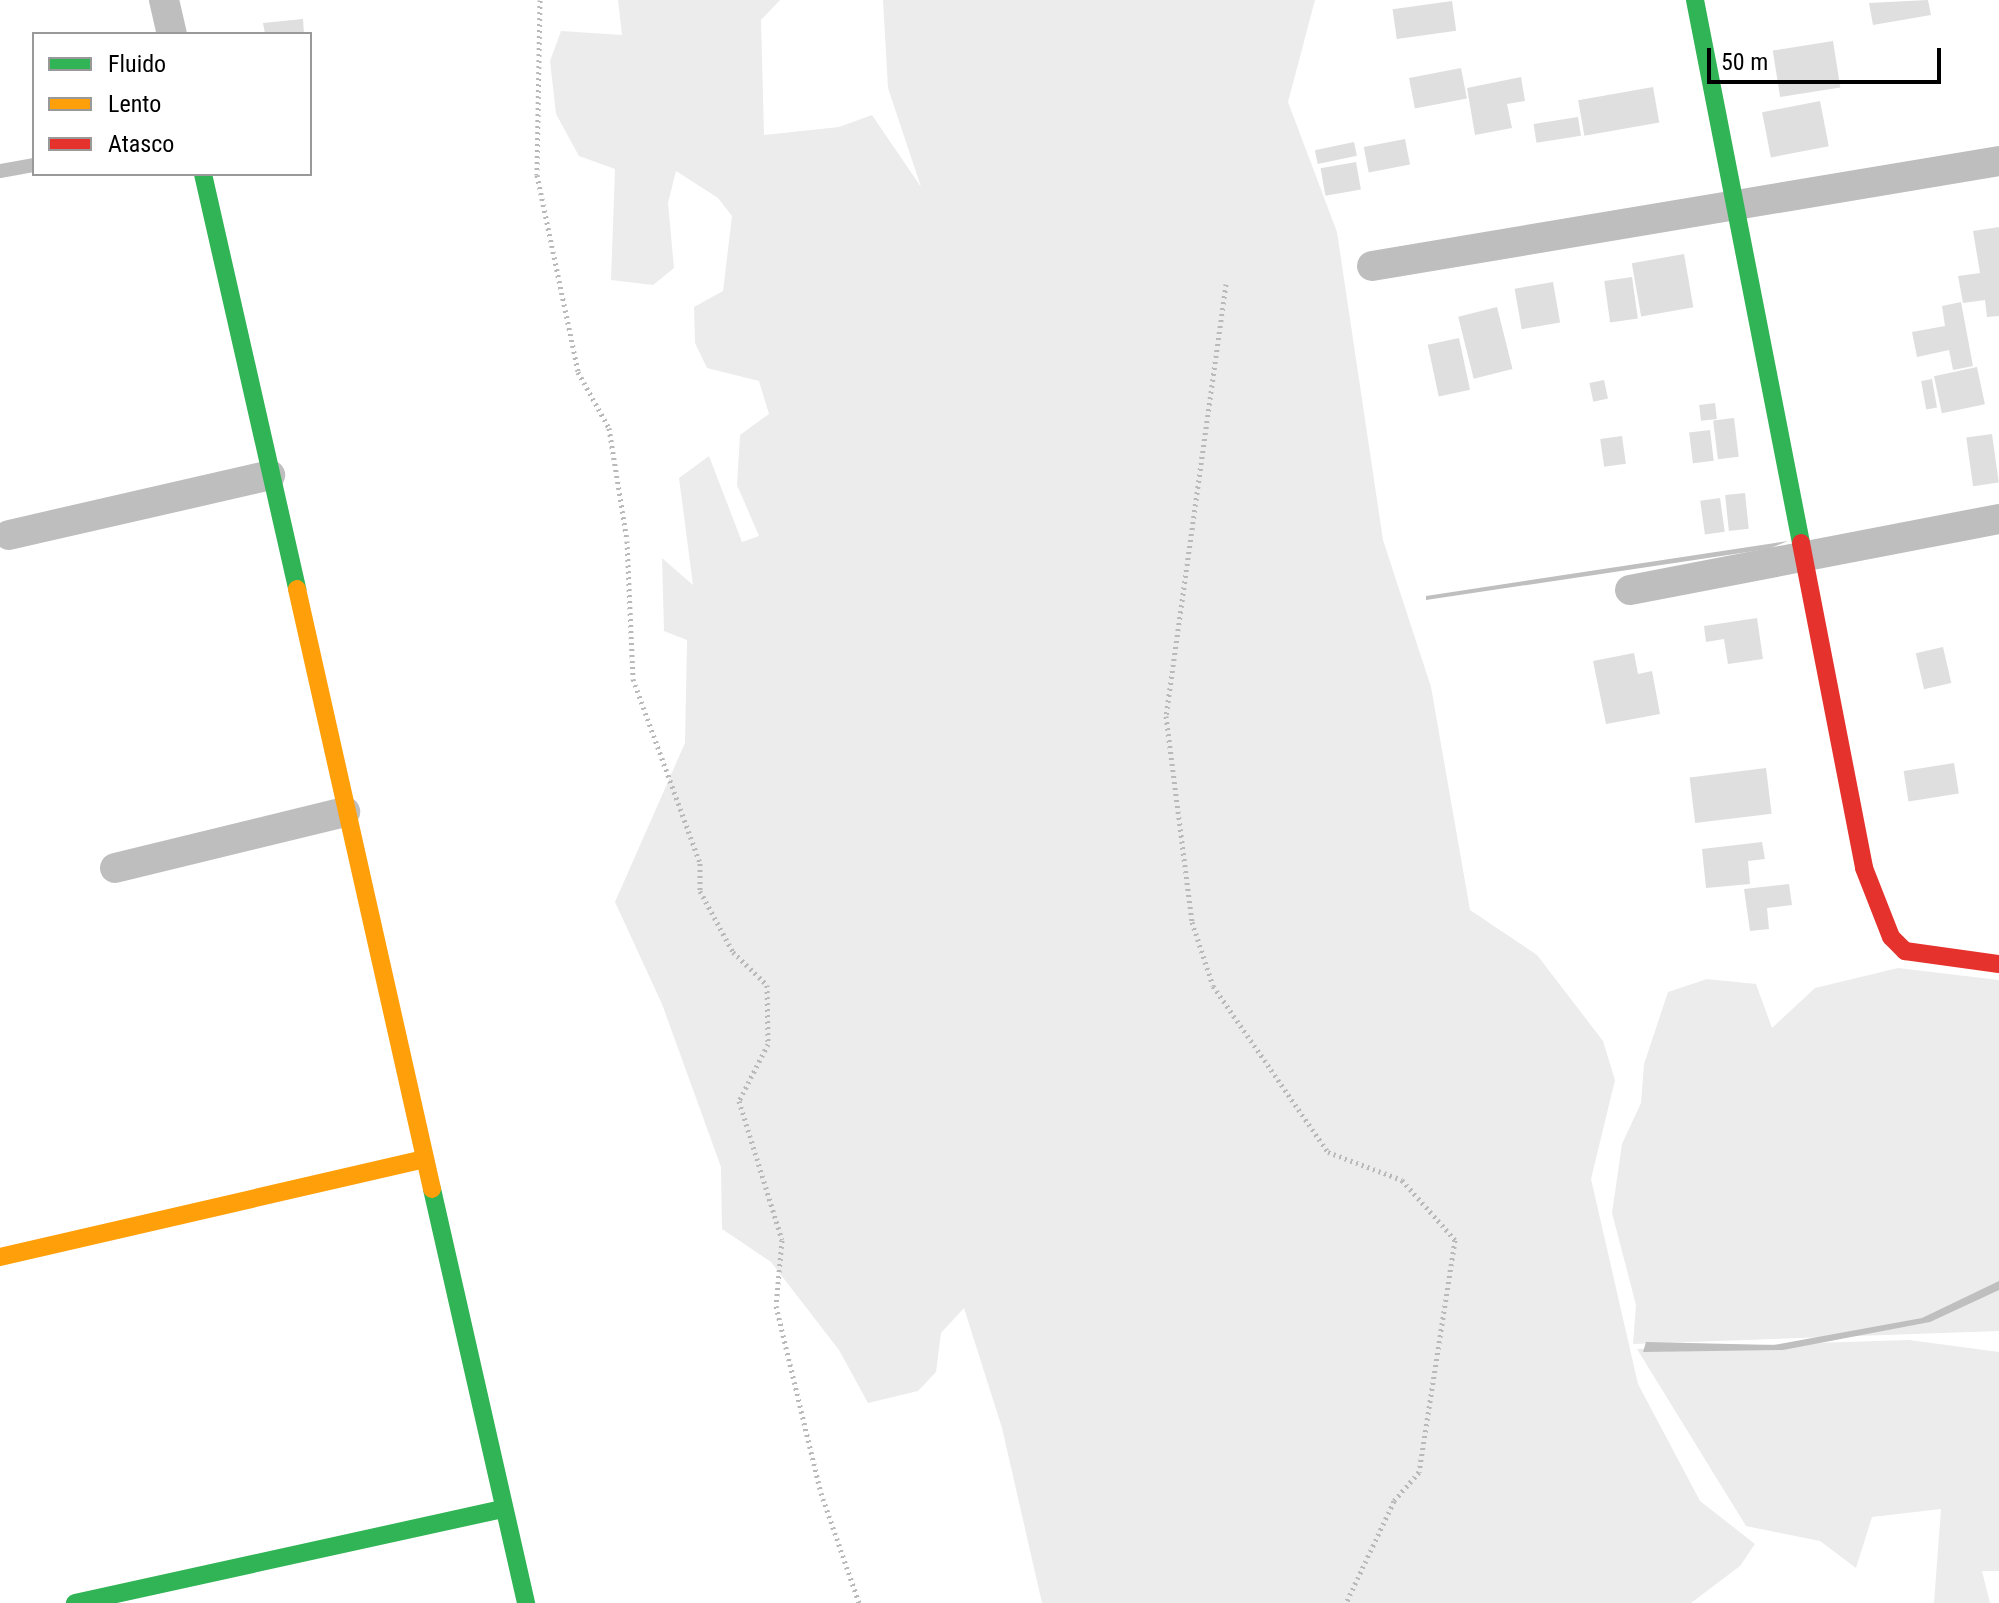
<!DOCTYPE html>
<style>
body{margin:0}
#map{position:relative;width:1999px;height:1603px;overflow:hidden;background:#fff;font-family:"Roboto Condensed",sans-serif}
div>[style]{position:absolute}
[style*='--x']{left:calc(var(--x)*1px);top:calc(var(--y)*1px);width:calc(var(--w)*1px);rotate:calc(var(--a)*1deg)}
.green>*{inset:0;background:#ececec}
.water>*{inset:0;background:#bfbfbf}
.building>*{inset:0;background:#dfdfdf;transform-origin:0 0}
.path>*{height:5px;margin-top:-2.5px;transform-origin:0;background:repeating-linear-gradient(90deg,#b9b9b9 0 2px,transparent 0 6px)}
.lane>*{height:14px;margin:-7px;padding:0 7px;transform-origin:7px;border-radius:7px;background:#bebebe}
.street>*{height:30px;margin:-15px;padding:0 15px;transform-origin:15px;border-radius:15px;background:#bebebe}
.fast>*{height:18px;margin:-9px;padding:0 9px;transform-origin:9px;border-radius:9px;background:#30b455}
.slow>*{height:18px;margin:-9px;padding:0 9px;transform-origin:9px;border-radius:9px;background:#ff9f0a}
.jam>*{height:18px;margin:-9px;padding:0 9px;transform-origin:9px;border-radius:9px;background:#e5322d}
span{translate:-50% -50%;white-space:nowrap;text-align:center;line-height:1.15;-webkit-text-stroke:7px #fff;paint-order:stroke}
.legend{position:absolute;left:32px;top:32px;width:280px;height:144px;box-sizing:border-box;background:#fff;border:2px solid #999;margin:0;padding:10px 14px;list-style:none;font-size:24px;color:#000}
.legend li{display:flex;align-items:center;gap:16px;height:40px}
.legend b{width:40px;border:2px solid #999}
.scale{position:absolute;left:1707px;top:48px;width:234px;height:36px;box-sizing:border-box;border:4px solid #000;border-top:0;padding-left:10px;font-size:24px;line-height:28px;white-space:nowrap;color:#000;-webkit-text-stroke:6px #fff;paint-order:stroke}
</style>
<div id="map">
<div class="green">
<div style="clip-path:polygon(618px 0,780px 0,761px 20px,764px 135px,839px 127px,872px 115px,921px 187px,888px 88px,883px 0,1315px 0,1288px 102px,1337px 232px,1383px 540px,1431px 687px,1470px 910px,1537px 955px,1603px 1041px,1615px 1080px,1591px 1179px,1638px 1384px,1700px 1501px,1755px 1544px,1740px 1566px,1691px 1603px,1042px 1603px,1002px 1428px,964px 1308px,941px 1333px,936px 1372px,918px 1391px,868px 1403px,839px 1350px,771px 1262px,722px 1229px,721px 1167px,662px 1004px,615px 902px,685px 743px,687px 640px,664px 631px,662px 558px,693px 585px,679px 478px,709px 456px,742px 542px,759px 536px,737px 485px,740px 435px,769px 414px,759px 381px,707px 368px,695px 343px,694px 307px,723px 291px,732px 216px,718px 198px,676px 171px,668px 203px,674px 268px,653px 285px,611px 280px,615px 169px,579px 156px,556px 114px,550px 61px,561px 31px,622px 35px)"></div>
<div style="clip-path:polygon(1898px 968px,1999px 980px,1999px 1331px,1633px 1344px,1636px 1305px,1612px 1213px,1622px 1144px,1641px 1103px,1644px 1064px,1668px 992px,1707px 979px,1756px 984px,1772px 1028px,1815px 988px)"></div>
<div style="clip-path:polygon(1909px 1340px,1999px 1352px,1999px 1571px,1982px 1571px,1990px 1603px,1934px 1603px,1941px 1509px,1872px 1517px,1856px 1568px,1820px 1541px,1746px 1526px,1637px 1349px)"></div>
</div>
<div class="water">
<div style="clip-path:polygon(1788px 541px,1768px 549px,1426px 600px,1426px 596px)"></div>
<div style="clip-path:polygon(1999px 1281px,1999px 1290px,1930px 1322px,1783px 1350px,1643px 1352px,1646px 1342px,1774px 1345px,1922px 1318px)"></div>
</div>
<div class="building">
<div style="clip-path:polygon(1928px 0,1931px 15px,1873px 25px,1869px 3px)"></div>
<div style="left:1452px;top:1px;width:30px;height:60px;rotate:82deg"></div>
<div style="clip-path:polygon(303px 19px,304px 34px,265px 34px,263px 23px)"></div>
<div style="left:1833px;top:41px;width:47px;height:61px;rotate:81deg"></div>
<div style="left:1461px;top:68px;width:31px;height:53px;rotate:79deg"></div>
<div style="clip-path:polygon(1521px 77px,1525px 101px,1507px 104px,1512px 128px,1475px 135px,1467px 88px)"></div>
<div style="left:1653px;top:87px;width:36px;height:76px;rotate:80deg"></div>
<div style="left:1820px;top:101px;width:46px;height:59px;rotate:79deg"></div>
<div style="left:1578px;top:117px;width:19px;height:45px;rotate:81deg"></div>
<div style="left:1405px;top:139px;width:26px;height:42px;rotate:79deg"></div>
<div style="left:1354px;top:142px;width:14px;height:40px;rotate:78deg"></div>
<div style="left:1356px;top:162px;width:28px;height:36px;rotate:80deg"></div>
<div style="clip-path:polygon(1999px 227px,1999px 316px,1987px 317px,1985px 300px,1963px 303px,1958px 276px,1980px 273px,1973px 231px)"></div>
<div style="left:1684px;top:254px;width:54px;height:53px;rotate:80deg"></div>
<div style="left:1632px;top:277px;width:42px;height:28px;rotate:82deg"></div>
<div style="left:1553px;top:282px;width:41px;height:39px;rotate:80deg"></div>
<div style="clip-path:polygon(1961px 302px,1973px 366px,1953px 370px,1949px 350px,1917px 357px,1912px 332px,1945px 326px,1942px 306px)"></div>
<div style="left:1497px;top:307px;width:64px;height:40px;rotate:76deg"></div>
<div style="left:1459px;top:338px;width:53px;height:32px;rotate:78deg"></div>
<div style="left:1977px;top:367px;width:38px;height:44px;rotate:78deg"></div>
<div style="left:1932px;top:379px;width:29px;height:11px;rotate:80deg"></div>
<div style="left:1604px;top:380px;width:19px;height:15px;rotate:78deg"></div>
<div style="left:1715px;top:403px;width:16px;height:16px;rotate:83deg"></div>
<div style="left:1734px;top:418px;width:39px;height:21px;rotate:83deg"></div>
<div style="left:1710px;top:430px;width:31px;height:21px;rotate:83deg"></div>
<div style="left:1992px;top:434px;width:49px;height:26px;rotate:82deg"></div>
<div style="left:1622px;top:436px;width:28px;height:22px;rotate:82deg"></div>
<div style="left:1745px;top:493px;width:36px;height:20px;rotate:84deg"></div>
<div style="left:1720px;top:498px;width:34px;height:20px;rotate:82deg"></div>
<div style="clip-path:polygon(1757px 618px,1763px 659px,1728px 664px,1724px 639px,1706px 642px,1704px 626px)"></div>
<div style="left:1943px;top:647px;width:37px;height:28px;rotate:77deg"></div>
<div style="clip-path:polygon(1634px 653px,1638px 674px,1652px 671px,1660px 714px,1606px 724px,1593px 661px)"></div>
<div style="left:1954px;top:763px;width:31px;height:51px;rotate:81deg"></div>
<div style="left:1766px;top:768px;width:46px;height:77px;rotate:83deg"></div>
<div style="clip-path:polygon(1762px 842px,1765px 859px,1748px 861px,1750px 884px,1706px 888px,1702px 849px)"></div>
<div style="clip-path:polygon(1789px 884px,1792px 905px,1767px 908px,1769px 929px,1750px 931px,1744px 889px)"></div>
</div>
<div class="path">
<div style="--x:540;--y:0;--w:175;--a:91"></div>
<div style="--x:537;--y:175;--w:201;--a:78.2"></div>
<div style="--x:578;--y:372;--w:64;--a:61"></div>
<div style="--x:609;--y:428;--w:114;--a:80.9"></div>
<div style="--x:627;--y:541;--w:138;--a:87.5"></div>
<div style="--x:633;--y:679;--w:196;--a:70"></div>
<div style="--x:700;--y:863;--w:28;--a:90"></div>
<div style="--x:700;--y:891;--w:69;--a:61.6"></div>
<div style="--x:733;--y:952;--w:47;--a:44.1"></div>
<div style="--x:767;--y:985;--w:59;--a:89"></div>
<div style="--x:768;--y:1044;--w:64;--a:117"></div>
<div style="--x:739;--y:1101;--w:145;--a:72.8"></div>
<div style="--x:782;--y:1240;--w:66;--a:95.2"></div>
<div style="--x:776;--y:1306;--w:192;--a:76.5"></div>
<div style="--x:821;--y:1493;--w:116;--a:70.9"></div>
<div style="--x:1226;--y:284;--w:436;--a:97.9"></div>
<div style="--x:1166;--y:716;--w:208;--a:82.8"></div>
<div style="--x:1192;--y:922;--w:67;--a:71.8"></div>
<div style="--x:1213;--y:986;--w:202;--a:55.3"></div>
<div style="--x:1328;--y:1152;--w:79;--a:20.7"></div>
<div style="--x:1402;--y:1180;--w:80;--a:48.5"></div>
<div style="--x:1455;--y:1240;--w:235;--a:98.8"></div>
<div style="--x:1419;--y:1472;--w:38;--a:131"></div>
<div style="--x:1394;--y:1501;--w:113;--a:115.2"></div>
</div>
<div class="lane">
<div style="--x:0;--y:171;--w:35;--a:-10"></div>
</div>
<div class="street">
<div style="--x:164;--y:0;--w:35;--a:77"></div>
<div style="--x:1372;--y:266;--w:636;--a:-9.51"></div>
<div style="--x:9;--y:535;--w:268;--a:-12.9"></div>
<div style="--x:1630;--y:590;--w:376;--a:-10.9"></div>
<div style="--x:115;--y:868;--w:237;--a:-13.7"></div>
</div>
<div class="fast">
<div style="--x:1695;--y:0;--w:553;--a:78.95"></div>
<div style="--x:203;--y:174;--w:426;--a:77.2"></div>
<div style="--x:432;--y:1189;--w:425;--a:77.2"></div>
<div style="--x:75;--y:1603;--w:437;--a:-12.4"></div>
</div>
<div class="slow">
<div style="--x:297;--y:589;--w:615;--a:77.32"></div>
<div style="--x:0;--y:1257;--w:434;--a:-13"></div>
</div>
<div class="jam">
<div style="--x:1801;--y:543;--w:331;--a:79"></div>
<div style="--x:1864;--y:868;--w:74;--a:68.6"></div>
<div style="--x:1891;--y:937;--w:20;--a:45"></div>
<div style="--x:1905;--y:951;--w:95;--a:7.9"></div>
</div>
<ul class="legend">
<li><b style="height:10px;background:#30b455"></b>Fluido</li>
<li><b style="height:10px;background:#ff9f0a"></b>Lento</li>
<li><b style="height:10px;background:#e5322d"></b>Atasco</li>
</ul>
<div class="scale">50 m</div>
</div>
